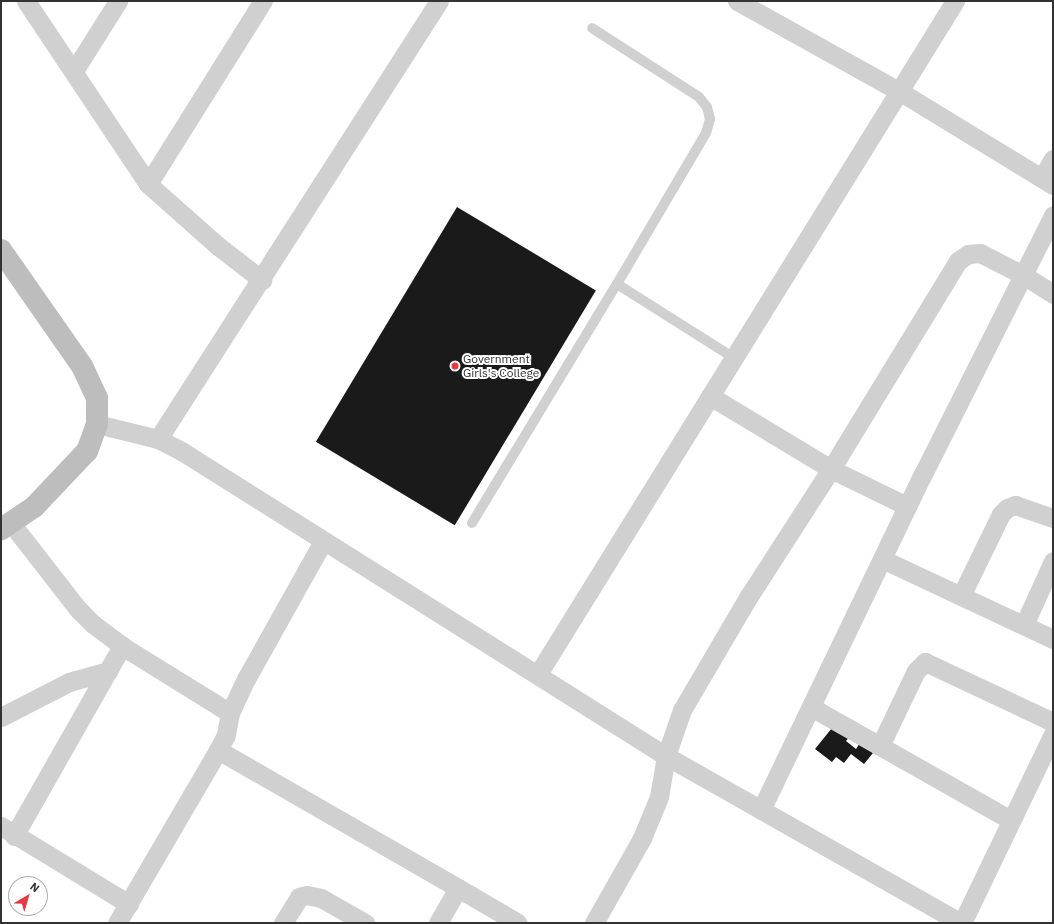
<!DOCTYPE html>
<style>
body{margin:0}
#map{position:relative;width:1054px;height:924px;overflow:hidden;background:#fff;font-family:"IBM Plex Sans",sans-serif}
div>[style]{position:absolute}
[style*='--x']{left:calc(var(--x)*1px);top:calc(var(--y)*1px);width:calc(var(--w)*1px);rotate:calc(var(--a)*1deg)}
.building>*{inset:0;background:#1a1a1a;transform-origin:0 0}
.service>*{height:10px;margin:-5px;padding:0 5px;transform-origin:5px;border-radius:5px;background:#d0d0d0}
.minor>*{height:19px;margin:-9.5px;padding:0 9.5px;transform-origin:9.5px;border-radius:9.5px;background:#d0d0d0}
.secondary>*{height:22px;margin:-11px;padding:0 11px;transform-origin:11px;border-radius:11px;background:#bdbdbd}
.dots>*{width:11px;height:11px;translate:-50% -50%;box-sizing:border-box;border:2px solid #fff;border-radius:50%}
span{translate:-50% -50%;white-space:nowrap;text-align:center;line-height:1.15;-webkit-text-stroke:4px #fff;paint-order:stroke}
.poi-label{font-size:12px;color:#333}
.left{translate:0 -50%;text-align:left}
.frame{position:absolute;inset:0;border:2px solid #333;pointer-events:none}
.north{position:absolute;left:8px;top:876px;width:40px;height:40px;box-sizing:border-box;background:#fff;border:1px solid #adadad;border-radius:50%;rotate:38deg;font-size:11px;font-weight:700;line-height:16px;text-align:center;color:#333}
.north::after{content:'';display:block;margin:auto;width:14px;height:18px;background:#e63946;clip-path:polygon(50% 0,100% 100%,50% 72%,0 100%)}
</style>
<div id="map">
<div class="building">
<div style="left:457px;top:207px;width:162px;height:274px;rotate:31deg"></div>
<div style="clip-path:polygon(836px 723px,851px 735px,846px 741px,856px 749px,860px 743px,873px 753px,864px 764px,851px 754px,844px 763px,836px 757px,832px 762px,815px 749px)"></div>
</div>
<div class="service">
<div style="--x:617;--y:284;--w:138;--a:32.3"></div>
<div style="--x:472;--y:523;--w:280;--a:-58.8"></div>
<div style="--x:617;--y:284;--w:175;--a:-59.5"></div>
<div style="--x:706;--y:133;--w:15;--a:-74"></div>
<div style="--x:710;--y:119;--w:12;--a:-104"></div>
<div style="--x:707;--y:107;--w:13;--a:-129"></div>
<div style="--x:699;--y:97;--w:127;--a:-147.2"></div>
</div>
<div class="minor">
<div style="--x:26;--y:1;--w:220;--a:56.3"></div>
<div style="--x:148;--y:184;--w:94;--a:41.5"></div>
<div style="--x:218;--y:246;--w:56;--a:37.7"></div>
<div style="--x:737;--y:1;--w:185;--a:29.1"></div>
<div style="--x:899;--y:91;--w:180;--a:31.4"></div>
<div style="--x:74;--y:71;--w:83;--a:-57.8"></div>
<div style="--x:1042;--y:178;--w:22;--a:-60"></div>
<div style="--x:148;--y:184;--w:216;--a:-57.9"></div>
<div style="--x:710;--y:396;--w:141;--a:31.1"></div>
<div style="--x:831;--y:469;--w:85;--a:26"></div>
<div style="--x:97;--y:424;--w:63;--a:13.8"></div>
<div style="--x:158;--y:439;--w:28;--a:27"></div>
<div style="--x:183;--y:452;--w:571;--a:32.19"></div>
<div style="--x:666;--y:756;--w:339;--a:29.5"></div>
<div style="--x:158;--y:439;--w:520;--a:-57.32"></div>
<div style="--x:11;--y:523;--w:109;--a:52.1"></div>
<div style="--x:78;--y:609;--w:21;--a:45"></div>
<div style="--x:93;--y:624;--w:36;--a:37"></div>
<div style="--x:122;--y:646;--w:127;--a:31.8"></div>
<div style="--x:882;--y:559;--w:189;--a:25.1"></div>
<div style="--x:961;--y:596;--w:91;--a:-64"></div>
<div style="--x:1001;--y:514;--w:8;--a:-45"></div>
<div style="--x:1007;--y:508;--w:9;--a:-21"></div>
<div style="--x:1015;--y:505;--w:40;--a:18.9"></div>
<div style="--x:1024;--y:625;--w:70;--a:-65.6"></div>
<div style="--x:538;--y:674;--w:792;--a:-58.22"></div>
<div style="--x:811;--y:707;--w:230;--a:29.5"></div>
<div style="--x:1;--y:717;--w:76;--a:-27.2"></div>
<div style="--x:69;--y:682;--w:41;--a:-15.8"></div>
<div style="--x:880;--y:746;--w:83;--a:-64.4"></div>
<div style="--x:916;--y:671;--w:13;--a:-45"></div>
<div style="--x:925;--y:662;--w:141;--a:25.1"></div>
<div style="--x:218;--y:750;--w:277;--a:29.9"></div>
<div style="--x:761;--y:810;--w:369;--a:-64.3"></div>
<div style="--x:921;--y:478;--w:294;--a:-63.3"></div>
<div style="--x:1;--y:826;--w:150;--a:31.4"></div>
<div style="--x:14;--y:836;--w:219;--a:-60.4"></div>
<div style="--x:117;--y:923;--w:200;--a:-59.7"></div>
<div style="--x:218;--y:750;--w:17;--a:-62"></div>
<div style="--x:226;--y:735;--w:22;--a:-80"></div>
<div style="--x:230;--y:713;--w:38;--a:-65"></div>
<div style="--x:246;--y:679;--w:158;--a:-60.8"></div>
<div style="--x:283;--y:923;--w:31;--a:-58"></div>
<div style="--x:299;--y:897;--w:8;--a:-14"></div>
<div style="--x:307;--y:895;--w:14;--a:12"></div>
<div style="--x:321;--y:898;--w:51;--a:29.6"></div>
<div style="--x:438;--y:923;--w:40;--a:-60.3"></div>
<div style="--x:458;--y:888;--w:69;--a:30.3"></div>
<div style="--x:594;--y:923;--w:98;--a:-60.5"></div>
<div style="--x:642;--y:838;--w:44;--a:-67.5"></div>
<div style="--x:659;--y:797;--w:42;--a:-80.3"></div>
<div style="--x:666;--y:756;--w:49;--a:-70.8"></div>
<div style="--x:682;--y:710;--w:132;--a:-59.6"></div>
<div style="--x:749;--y:596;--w:151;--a:-57.2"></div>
<div style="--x:831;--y:469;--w:244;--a:-58.6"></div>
<div style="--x:958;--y:261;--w:12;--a:-35"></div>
<div style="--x:968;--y:254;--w:12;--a:-5"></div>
<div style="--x:980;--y:253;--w:48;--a:27.1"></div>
<div style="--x:1023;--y:275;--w:36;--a:32"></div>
<div style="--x:962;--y:923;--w:210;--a:-64.3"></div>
</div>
<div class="secondary">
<div style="--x:1;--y:250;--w:141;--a:55.1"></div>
<div style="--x:82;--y:366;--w:35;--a:65"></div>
<div style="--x:97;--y:398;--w:26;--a:90"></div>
<div style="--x:97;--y:424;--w:29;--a:110"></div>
<div style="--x:87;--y:451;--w:77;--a:133.4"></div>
<div style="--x:34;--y:507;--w:40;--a:146"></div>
</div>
<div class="dots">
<div style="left:455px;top:366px;background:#e63946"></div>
</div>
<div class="poi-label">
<span class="left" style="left:463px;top:366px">Government<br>Girls's College</span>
</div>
<div class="frame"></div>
<div class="north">N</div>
</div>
